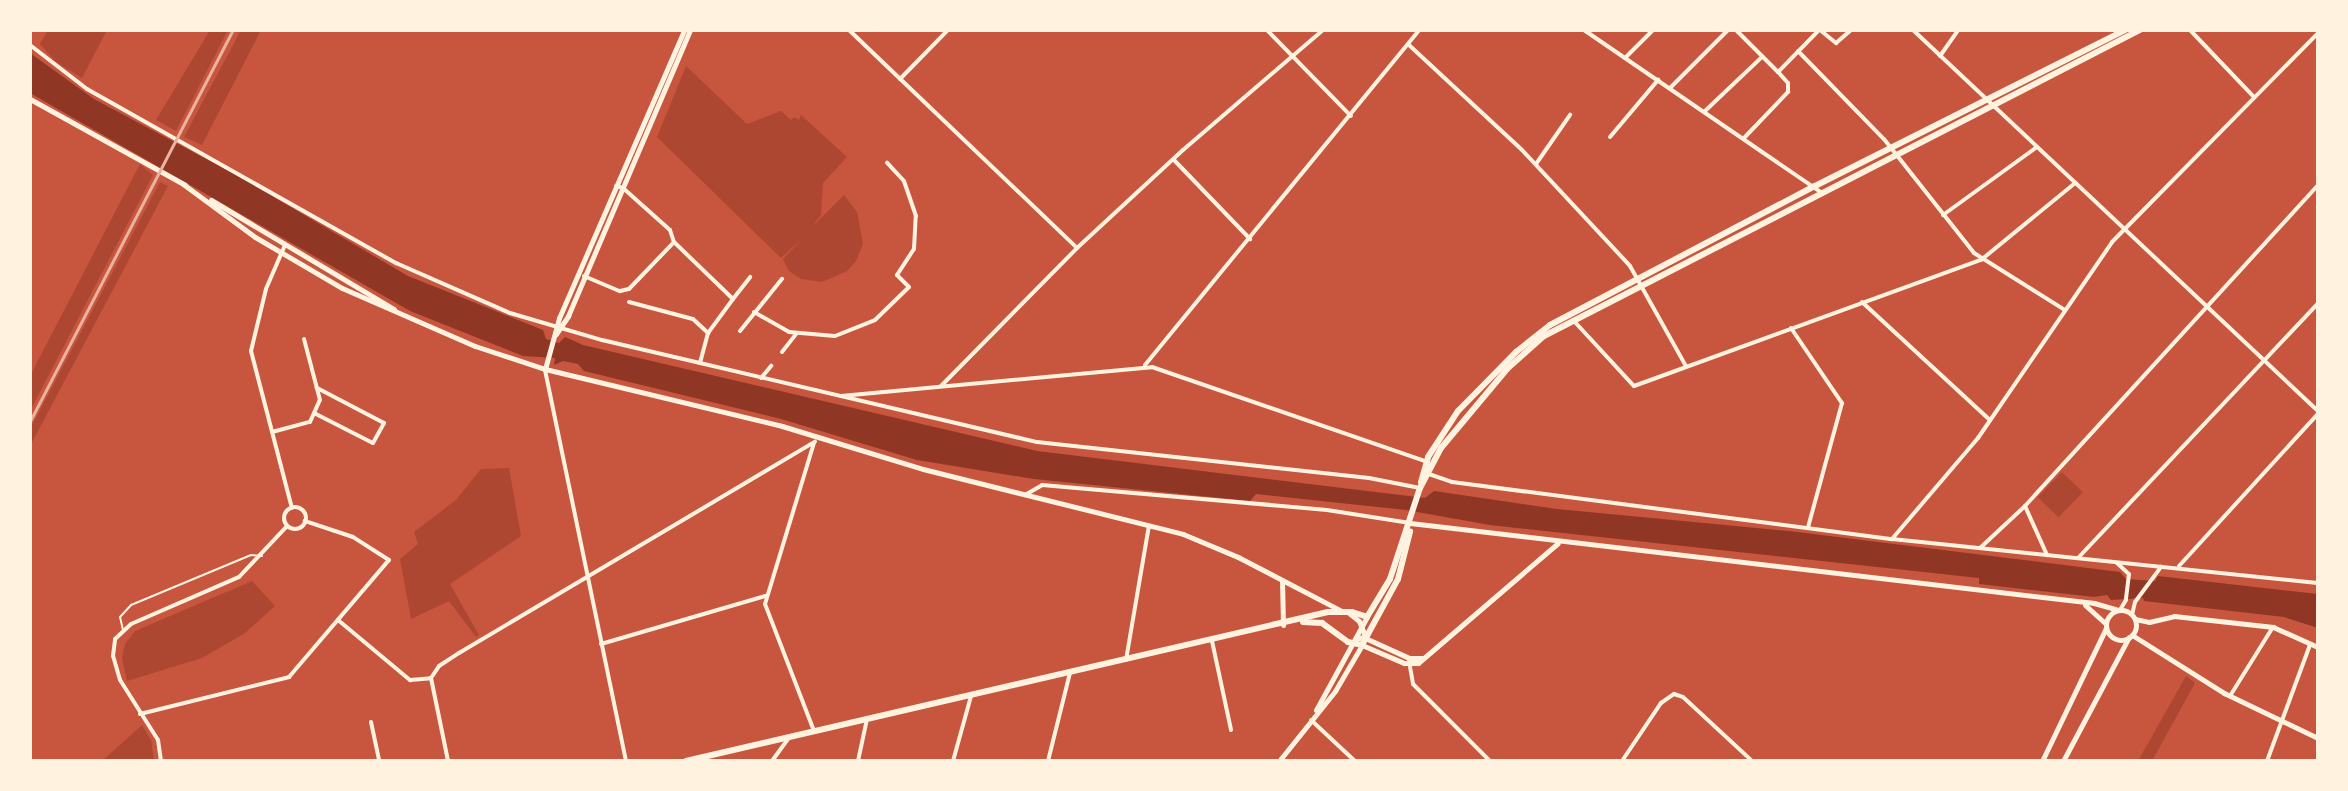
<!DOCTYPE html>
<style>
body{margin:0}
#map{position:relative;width:2348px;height:791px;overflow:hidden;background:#c8553d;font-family:"Nunito Sans",sans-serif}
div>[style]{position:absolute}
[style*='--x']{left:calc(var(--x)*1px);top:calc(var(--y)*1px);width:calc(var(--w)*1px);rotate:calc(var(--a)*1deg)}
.green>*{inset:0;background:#ae4732;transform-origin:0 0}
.water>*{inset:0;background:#8f3625}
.service>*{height:2px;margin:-1px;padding:0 1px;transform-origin:1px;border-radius:1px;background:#fff3e0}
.minor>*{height:4px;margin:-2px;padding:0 2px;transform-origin:2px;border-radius:2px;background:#fff3e0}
.minor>.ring{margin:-2px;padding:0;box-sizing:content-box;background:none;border:4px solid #fff3e0;border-radius:50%}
.tertiary>*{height:5px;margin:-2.5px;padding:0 2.5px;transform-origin:2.5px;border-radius:2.5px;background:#fff3e0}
.tertiary>.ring{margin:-2.5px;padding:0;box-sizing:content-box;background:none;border:5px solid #fff3e0;border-radius:50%}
.secondary>*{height:5px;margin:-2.5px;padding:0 2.5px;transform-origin:2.5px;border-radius:2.5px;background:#fff3e0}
.primary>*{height:6px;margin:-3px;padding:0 3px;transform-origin:3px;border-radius:3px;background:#fff3e0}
.rail>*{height:3px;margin:-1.5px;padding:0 1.5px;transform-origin:1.5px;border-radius:1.5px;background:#e9b49f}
span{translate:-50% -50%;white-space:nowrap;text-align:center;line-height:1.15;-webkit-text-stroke:4.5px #fff3e0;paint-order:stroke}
.frame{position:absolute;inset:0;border:32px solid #fff3e0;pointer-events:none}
</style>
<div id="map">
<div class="green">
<div style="clip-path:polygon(48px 30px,107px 30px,82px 78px,56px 62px,40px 44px)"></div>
<div style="clip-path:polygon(210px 30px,228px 30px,176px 131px,156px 120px)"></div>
<div style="clip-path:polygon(241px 30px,261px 30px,202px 145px,184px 137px)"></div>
<div style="clip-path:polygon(686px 66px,747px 124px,781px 111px,791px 120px,794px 117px,799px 120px,801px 115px,847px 157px,823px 183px,821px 215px,812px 227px,844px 195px,857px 212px,863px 244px,856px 261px,847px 271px,822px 282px,801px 279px,789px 271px,783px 259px,803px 238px,781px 258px,657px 137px)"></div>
<div style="clip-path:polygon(140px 164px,153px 175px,30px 411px,30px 376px)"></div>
<div style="clip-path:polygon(160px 182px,168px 186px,30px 446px,30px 429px)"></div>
<div style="clip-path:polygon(509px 468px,521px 536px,450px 584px,479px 635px,476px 637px,449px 601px,411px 619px,400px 559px,418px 544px,414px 532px,456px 500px,481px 469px)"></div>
<div style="left:2062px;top:472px;width:29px;height:35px;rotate:44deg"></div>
<div style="clip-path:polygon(252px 581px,275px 606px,245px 633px,202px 658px,127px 681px,122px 658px,125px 644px,135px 631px)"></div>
<div style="clip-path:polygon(2186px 676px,2195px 683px,2152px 761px,2138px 761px)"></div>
<div style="clip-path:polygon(142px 725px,151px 740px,154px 761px,102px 761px)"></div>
</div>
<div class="water">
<div style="clip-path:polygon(30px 53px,94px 99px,236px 175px,408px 276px,543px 330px,546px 339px,559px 343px,565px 337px,583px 345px,1037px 451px,1425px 498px,1434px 491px,1557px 509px,1789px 531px,2120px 572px,2126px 579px,2155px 581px,2158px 576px,2318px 594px,2318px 628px,2284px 617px,2144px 601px,2143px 598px,2111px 600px,2107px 595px,2094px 597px,1979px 584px,1979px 578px,1490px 525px,1406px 510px,1256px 494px,1250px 501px,1034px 479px,917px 460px,781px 419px,584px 371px,578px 364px,563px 361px,554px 365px,555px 358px,523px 356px,410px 311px,30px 93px)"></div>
</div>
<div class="service">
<div style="--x:123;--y:630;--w:13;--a:-103"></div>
<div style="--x:120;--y:617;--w:16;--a:-47"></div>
<div style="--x:131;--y:605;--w:130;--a:-22.6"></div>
<div style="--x:251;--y:555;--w:11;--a:5"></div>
</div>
<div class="minor">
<div style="--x:849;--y:30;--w:315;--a:43.7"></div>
<div style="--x:1267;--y:30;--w:120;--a:45.7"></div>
<div style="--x:1584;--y:30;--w:287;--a:34.4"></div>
<div style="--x:1736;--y:30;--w:59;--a:45"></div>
<div style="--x:1778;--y:72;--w:59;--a:-45.7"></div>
<div style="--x:1820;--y:30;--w:21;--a:39"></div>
<div style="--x:1836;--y:43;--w:20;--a:-41"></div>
<div style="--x:1913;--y:30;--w:556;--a:43.25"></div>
<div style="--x:2190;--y:30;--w:91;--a:46.3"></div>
<div style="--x:30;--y:45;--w:72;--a:37.7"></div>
<div style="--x:87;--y:89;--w:355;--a:29.4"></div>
<div style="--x:396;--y:263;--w:124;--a:23.7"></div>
<div style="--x:510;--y:313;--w:96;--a:16.4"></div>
<div style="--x:602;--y:340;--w:447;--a:13.2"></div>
<div style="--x:1037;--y:442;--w:334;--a:6.2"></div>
<div style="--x:1369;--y:478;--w:52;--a:11.1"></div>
<div style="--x:1409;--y:45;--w:154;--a:42.9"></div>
<div style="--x:1522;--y:150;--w:158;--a:47"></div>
<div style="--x:1630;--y:266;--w:115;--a:60.8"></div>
<div style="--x:1798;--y:51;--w:123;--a:45.7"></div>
<div style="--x:1884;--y:139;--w:145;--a:51.7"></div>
<div style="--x:1974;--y:253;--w:107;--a:32.1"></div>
<div style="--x:1940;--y:56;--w:32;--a:-55"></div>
<div style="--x:1625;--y:58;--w:40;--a:-45"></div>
<div style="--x:900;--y:79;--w:69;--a:-45.6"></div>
<div style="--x:1670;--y:88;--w:82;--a:-45"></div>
<div style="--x:1705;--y:111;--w:79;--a:-43.5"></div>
<div style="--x:1610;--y:137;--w:75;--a:-49.9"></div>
<div style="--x:1744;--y:138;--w:64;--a:-46.3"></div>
<div style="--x:1788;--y:92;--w:9;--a:-90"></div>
<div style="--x:1788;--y:83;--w:15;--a:-132"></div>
<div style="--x:1174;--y:160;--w:110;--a:46.1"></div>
<div style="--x:1536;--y:164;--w:60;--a:-55.2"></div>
<div style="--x:616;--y:186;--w:7;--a:16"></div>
<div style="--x:623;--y:188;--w:63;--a:41.8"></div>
<div style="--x:670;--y:230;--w:13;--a:72"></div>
<div style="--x:674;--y:242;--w:82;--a:44"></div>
<div style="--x:733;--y:299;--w:42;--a:126.3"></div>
<div style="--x:1943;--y:215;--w:116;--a:-35.9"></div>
<div style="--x:285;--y:245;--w:48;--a:113.4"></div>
<div style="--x:266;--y:289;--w:64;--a:103.6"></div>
<div style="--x:251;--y:351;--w:162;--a:75.4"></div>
<div style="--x:584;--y:276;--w:39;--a:23"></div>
<div style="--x:620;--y:291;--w:9;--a:-13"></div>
<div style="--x:629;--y:289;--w:65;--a:-46.2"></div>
<div style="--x:733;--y:299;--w:28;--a:-52"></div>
<div style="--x:629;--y:302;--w:66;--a:14.9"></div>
<div style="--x:693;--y:319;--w:21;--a:43"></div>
<div style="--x:708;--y:333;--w:31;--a:105"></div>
<div style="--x:1862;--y:302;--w:174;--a:42.7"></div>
<div style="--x:754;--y:312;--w:40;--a:29.7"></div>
<div style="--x:789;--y:332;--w:46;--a:5"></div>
<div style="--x:835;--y:336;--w:43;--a:-21.8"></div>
<div style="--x:875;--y:320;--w:47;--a:-44.1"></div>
<div style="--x:909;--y:287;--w:17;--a:-135"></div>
<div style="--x:897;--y:275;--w:31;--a:-57"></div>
<div style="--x:914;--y:249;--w:33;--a:-87"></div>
<div style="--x:916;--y:216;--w:37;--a:-109"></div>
<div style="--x:904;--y:181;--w:25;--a:-133"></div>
<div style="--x:1573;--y:320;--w:90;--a:47.3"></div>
<div style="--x:1634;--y:386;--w:369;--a:-20"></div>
<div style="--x:1981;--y:260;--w:122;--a:-39.3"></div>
<div style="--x:1791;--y:328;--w:91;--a:55.8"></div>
<div style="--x:1842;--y:403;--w:129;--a:105.3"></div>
<div style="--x:740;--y:331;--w:67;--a:-51.1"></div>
<div style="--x:782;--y:352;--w:23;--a:-52"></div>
<div style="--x:1145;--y:365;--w:433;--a:-50.7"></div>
<div style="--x:545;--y:370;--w:399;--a:78.3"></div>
<div style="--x:761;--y:378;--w:16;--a:-50"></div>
<div style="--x:941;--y:386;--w:194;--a:-45.4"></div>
<div style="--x:1077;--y:248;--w:144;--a:-42.8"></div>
<div style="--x:1183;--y:150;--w:184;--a:-40.6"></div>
<div style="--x:841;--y:396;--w:312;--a:-5.3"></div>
<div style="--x:1152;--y:367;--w:292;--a:19"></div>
<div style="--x:314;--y:413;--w:66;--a:27"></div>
<div style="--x:373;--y:443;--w:23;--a:-61"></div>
<div style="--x:384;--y:423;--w:76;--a:-152.4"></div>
<div style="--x:272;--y:432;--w:39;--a:-15"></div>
<div style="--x:310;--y:422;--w:24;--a:-66"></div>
<div style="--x:320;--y:400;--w:63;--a:-104.7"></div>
<div style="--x:1426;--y:473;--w:28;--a:19"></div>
<div style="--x:1452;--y:482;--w:444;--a:7.4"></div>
<div style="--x:1892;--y:539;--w:428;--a:5.9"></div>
<div style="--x:1025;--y:495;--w:20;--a:-30"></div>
<div style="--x:1042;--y:485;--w:286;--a:5"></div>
<div style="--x:1327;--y:510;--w:84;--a:8.9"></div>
<div style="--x:2025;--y:506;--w:54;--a:65.8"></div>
<div class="ring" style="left:284px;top:507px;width:18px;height:18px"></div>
<div style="--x:1892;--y:539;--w:133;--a:-49.6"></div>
<div style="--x:1978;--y:438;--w:237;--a:-55.6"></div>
<div style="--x:2112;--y:242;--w:293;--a:-45.4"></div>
<div style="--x:1980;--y:548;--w:62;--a:-43"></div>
<div style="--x:2025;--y:506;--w:435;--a:-47.6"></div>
<div style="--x:2078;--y:558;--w:350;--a:-46.7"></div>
<div style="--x:2117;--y:563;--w:16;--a:43"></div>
<div style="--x:2129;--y:574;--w:26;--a:97"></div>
<div style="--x:2126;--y:600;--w:12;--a:121"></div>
<div style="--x:2179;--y:566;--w:206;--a:-47.6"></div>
<div style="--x:2132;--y:615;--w:13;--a:-77"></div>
<div style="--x:2135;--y:602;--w:44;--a:-53.4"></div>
<div style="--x:338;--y:620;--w:94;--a:39.8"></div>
<div style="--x:410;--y:680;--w:21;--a:-5"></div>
<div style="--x:1212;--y:641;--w:91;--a:77.9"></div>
<div style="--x:601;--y:644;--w:171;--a:-16.3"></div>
<div style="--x:1126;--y:660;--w:136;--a:-80.3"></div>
<div style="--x:1409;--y:661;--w:23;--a:80"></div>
<div style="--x:1413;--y:684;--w:109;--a:45"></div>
<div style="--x:431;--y:678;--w:14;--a:-56"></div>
<div style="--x:439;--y:666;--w:24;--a:-33"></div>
<div style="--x:459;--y:653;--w:414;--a:-30.7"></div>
<div style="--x:431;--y:678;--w:85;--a:78.4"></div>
<div style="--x:2230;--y:696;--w:81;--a:-58.1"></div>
<div style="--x:140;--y:714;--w:154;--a:-13.9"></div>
<div style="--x:289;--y:677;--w:154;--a:-49.5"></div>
<div style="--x:389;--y:560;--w:43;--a:-147.4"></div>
<div style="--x:353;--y:537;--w:51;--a:-161.6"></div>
<div style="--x:1311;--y:720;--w:60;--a:43"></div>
<div style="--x:371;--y:722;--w:40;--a:78"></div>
<div style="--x:814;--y:731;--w:136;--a:-111.1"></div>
<div style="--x:765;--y:604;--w:168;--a:-73.1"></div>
<div style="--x:161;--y:761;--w:21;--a:-98"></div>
<div style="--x:158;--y:740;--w:71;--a:-122.3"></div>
<div style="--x:120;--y:680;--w:25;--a:-106"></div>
<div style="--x:113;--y:656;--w:17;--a:-83"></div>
<div style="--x:115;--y:639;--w:22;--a:-43"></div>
<div style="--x:131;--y:624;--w:118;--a:-23.5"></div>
<div style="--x:239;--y:577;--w:70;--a:-46.7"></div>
<div style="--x:772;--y:761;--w:29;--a:-54"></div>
<div style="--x:858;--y:761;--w:43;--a:-77.9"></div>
<div style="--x:953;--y:761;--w:67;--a:-74.5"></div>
<div style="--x:1048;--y:761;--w:91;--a:-76"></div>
<div style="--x:1622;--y:761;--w:70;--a:-56.1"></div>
<div style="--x:1661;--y:703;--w:16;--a:-35"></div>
<div style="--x:1674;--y:694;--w:9;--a:18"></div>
<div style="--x:1683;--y:697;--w:94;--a:42.8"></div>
<div style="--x:2267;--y:761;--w:124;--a:-69.7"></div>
</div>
<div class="tertiary">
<div style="--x:30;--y:99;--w:177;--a:29"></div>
<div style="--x:183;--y:184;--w:89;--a:36.4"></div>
<div style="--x:255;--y:237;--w:101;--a:30.4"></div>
<div style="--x:342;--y:288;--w:145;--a:23.6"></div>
<div style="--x:475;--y:346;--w:74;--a:18.2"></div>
<div style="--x:545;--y:369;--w:244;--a:13.5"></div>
<div style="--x:782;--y:426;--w:147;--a:17"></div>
<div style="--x:923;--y:469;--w:268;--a:14"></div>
<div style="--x:1183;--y:534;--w:60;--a:22.7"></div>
<div style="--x:1238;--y:557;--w:115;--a:27.5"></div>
<div style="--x:211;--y:200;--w:213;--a:30.8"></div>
<div style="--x:556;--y:334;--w:22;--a:-56"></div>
<div style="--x:568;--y:316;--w:311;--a:-66.9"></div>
<div style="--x:545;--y:369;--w:53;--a:-74.6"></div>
<div style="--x:559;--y:318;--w:314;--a:-66.5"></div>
<div style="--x:1410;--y:523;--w:689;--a:6.67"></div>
<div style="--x:2094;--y:603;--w:25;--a:16"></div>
<div style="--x:1282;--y:580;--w:45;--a:88.7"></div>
<div style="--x:2085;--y:605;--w:28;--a:42"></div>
<div class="ring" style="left:2106px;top:610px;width:25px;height:25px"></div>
<div style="--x:1349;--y:613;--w:13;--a:39"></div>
<div style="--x:1359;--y:621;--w:18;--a:68"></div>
<div style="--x:2135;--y:619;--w:14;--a:12"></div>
<div style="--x:2149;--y:622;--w:26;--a:-13"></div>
<div style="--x:2174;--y:616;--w:100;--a:6.3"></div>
<div style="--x:2273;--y:627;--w:49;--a:24"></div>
<div style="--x:2132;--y:635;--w:109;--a:32.2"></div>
<div style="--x:2224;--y:693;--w:104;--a:25.6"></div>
<div style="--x:1355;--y:639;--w:8;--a:-14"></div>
<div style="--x:1363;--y:637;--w:51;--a:24.5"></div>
<div style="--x:1409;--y:658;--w:14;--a:0"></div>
<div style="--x:1362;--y:645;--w:46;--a:23.2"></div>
<div style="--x:1404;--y:663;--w:14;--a:0"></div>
<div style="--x:1418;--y:663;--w:184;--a:-40.6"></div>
<div style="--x:2042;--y:761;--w:148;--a:-64.3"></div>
<div style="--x:2063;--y:761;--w:140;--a:-62"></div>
</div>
<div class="secondary">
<div style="--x:1316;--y:710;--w:106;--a:-61.3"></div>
<div style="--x:1279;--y:761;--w:90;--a:-51.3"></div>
<div style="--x:1335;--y:691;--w:53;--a:-59.6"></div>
</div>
<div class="primary">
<div style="--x:1421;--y:482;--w:26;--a:-74"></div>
<div style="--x:1428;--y:457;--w:55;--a:-56.9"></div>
<div style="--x:1458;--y:411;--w:83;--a:-45.5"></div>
<div style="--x:1516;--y:352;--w:43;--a:-38.5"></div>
<div style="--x:1550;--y:325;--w:299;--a:-27.7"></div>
<div style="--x:1815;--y:186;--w:347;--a:-26.7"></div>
<div style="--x:1303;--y:622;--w:19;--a:3"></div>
<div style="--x:1322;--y:623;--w:32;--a:36"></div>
<div style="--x:1348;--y:642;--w:14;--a:12"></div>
<div style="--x:1362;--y:645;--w:75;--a:-61.4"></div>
<div style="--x:1398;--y:579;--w:49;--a:-75.7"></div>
<div style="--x:686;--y:761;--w:659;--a:-13.07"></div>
<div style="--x:1328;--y:612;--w:24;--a:0"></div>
<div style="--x:1352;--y:612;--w:16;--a:18"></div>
<div style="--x:1367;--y:617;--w:44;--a:-58.8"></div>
<div style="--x:1390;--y:579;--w:96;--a:-71.8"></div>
<div style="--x:1420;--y:488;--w:45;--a:-62.3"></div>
<div style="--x:1441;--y:448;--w:104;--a:-50.1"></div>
<div style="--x:1508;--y:368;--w:48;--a:-41.6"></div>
<div style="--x:1544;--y:336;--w:670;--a:-27.18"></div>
</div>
<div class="rail">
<div style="--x:30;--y:421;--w:441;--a:-62.6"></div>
</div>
<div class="frame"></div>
</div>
